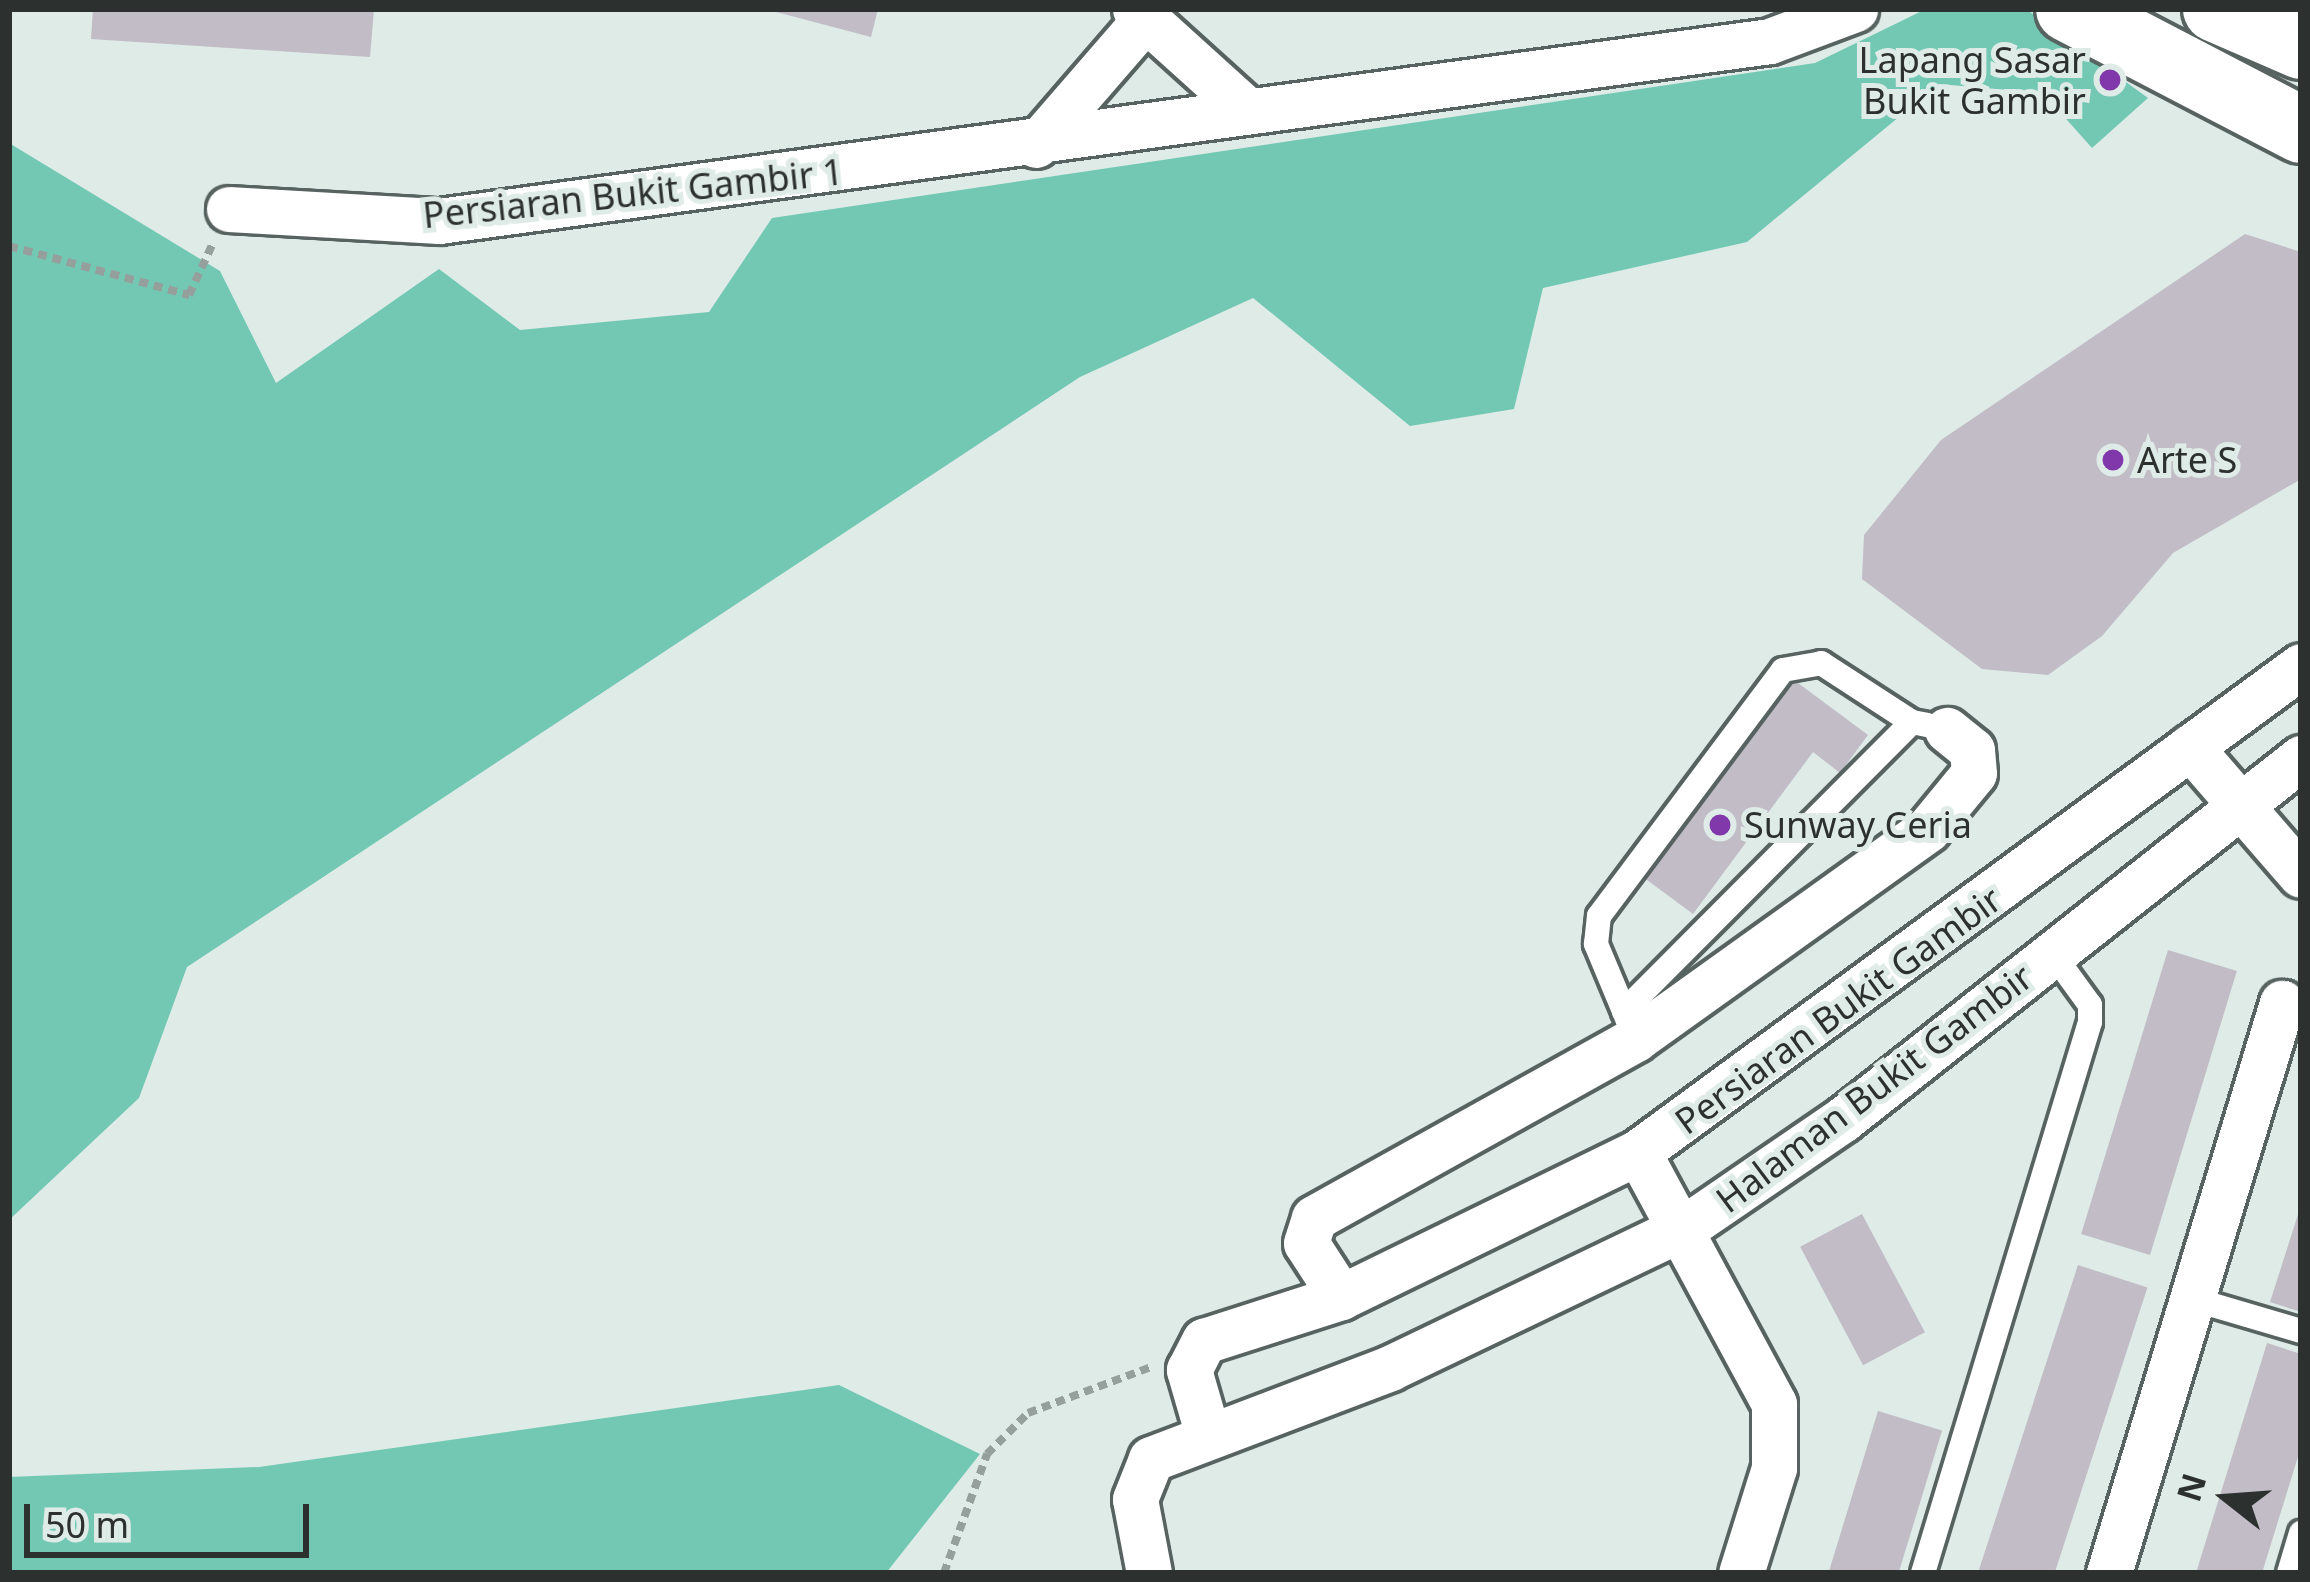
<!DOCTYPE html>
<style>
body{margin:0}
#map{position:relative;width:2310px;height:1582px;overflow:hidden;background:#deebe7;font-family:"Noto Sans",sans-serif}
div>[style]{position:absolute}
[style*='--x']{left:calc(var(--x)*1px);top:calc(var(--y)*1px);width:calc(var(--w)*1px);rotate:calc(var(--a)*1deg)}
.forest>*{inset:0;background:#73c8b4}
.building>*{inset:0;background:#c1bcc6;transform-origin:0 0}
.path>*{height:8px;margin-top:-4px;transform-origin:0;background:repeating-linear-gradient(90deg,#959f9c 0 9px,transparent 0 15px)}
.roads{filter:drop-shadow(3px 0 #576360) drop-shadow(-3px 0 #576360) drop-shadow(0 3px #576360) drop-shadow(0 -3px #576360)}
.service>*{height:24px;margin:-12px;padding:0 12px;transform-origin:12px;border-radius:12px;background:#fff}
.minor>*{height:45px;margin:-22.5px;padding:0 22.5px;transform-origin:22.5px;border-radius:22.5px;background:#fff}
.primary>*{height:66px;margin:-33px;padding:0 33px;transform-origin:33px;border-radius:33px;background:#fff}
.dots>*{width:33px;height:33px;translate:-50% -50%;box-sizing:border-box;border:6px solid #deebe7;border-radius:50%}
span{translate:-50% -50%;white-space:nowrap;text-align:center;line-height:1.15;-webkit-text-stroke:10px #deebe7;paint-order:stroke}
.poi-label{font-size:36px;color:#2c312f}
.right{translate:-100% -50%;text-align:right}
.left{translate:0 -50%;text-align:left}
.street-label{font-size:36px;color:#2c312f}
.frame{position:absolute;inset:0;border:12px solid #2c312f;pointer-events:none}
.north{position:absolute;left:2166px;top:1438px;width:120px;height:120px;-webkit-text-stroke:9px #deebe7;paint-order:stroke;rotate:287deg;font-size:33px;font-weight:700;line-height:48px;text-align:center;color:#2c312f}
.north::after{content:'';display:block;margin:auto;width:42px;height:54px;background:#2c312f;clip-path:polygon(50% 0,100% 100%,50% 72%,0 100%)}
.scale{position:absolute;left:24px;top:1504px;width:285px;height:54px;box-sizing:border-box;border:6px solid #2c312f;border-top:0;padding-left:15px;font-size:36px;line-height:42px;white-space:nowrap;color:#2c312f;-webkit-text-stroke:9px #deebe7;paint-order:stroke}
</style>
<div id="map">
<div class="forest">
<div style="clip-path:polygon(1926px 9px,2026px 9px,2148px 98px,2092px 148px,2043px 93px,1939px 84px,1747px 242px,1543px 288px,1514px 409px,1410px 426px,1253px 298px,1080px 377px,187px 967px,139px 1098px,9px 1220px,9px 143px,220px 271px,276px 383px,439px 269px,520px 330px,709px 312px,772px 218px,1815px 63px)"></div>
<div style="clip-path:polygon(839px 1385px,980px 1454px,886px 1573px,9px 1573px,9px 1477px,259px 1467px)"></div>
</div>
<div class="building">
<div style="clip-path:polygon(93px 9px,374px 9px,370px 57px,91px 39px)"></div>
<div style="clip-path:polygon(765px 9px,878px 9px,871px 37px)"></div>
<div style="clip-path:polygon(2245px 234px,2301px 252px,2301px 479px,2173px 553px,2102px 636px,2048px 675px,1982px 669px,1862px 579px,1864px 535px,1941px 440px)"></div>
<div style="clip-path:polygon(1790px 677px,1868px 735px,1840px 773px,1813px 752px,1693px 914px,1643px 877px)"></div>
<div style="left:2168px;top:950px;width:72px;height:297px;rotate:17deg"></div>
<div style="clip-path:polygon(2301px 1205px,2301px 1312px,2270px 1302px)"></div>
<div style="left:1862px;top:1214px;width:134px;height:70px;rotate:62deg"></div>
<div style="left:2078px;top:1265px;width:73px;height:324px;rotate:18deg"></div>
<div style="clip-path:polygon(2267px 1343px,2301px 1354px,2301px 1447px,2262px 1573px,2196px 1573px)"></div>
<div style="left:1878px;top:1411px;width:67px;height:170px;rotate:17deg"></div>
</div>
<div class="path">
<div style="--x:9;--y:246;--w:187;--a:15.2"></div>
<div style="--x:189;--y:295;--w:57;--a:-65.2"></div>
<div style="--x:944;--y:1573;--w:127;--a:-70.1"></div>
<div style="--x:987;--y:1454;--w:58;--a:-45"></div>
<div style="--x:1028;--y:1413;--w:131;--a:-20.5"></div>
</div>
<div class="roads">
<div class="service">
<div style="--x:1624;--y:1011;--w:73;--a:-112.7"></div>
<div style="--x:1596;--y:944;--w:28;--a:-84"></div>
<div style="--x:1599;--y:916;--w:307;--a:-53.2"></div>
<div style="--x:1783;--y:670;--w:39;--a:-10"></div>
<div style="--x:1821;--y:663;--w:108;--a:33"></div>
<div style="--x:1630;--y:1026;--w:16;--a:-112"></div>
<div style="--x:1624;--y:1011;--w:408;--a:-45.1"></div>
<div style="--x:1912;--y:722;--w:15;--a:11"></div>
<div style="--x:2192;--y:1299;--w:114;--a:16.4"></div>
<div style="--x:1923;--y:1573;--w:576;--a:-73.14"></div>
<div style="--x:2090;--y:1022;--w:17;--a:-90"></div>
<div style="--x:2090;--y:1005;--w:63;--a:-126"></div>
<div style="--x:2289;--y:1573;--w:42;--a:-73.3"></div>
</div>
<div class="minor">
<div style="--x:1135;--y:9;--w:152;--a:42.1"></div>
<div style="--x:1036;--y:145;--w:167;--a:-49.1"></div>
<div style="--x:229;--y:209;--w:210;--a:3.3"></div>
<div style="--x:439;--y:221;--w:1343;--a:-7.7"></div>
<div style="--x:1770;--y:41;--w:91;--a:-20.6"></div>
<div style="--x:2190;--y:747;--w:169;--a:49.1"></div>
<div style="--x:1638;--y:1152;--w:286;--a:61.6"></div>
<div style="--x:1774;--y:1404;--w:64;--a:90"></div>
<div style="--x:1774;--y:1468;--w:110;--a:107.4"></div>
<div style="--x:1341;--y:1297;--w:64;--a:-122.9"></div>
<div style="--x:1306;--y:1243;--w:26;--a:-72"></div>
<div style="--x:1314;--y:1218;--w:368;--a:-29.1"></div>
<div style="--x:1635;--y:1039;--w:360;--a:-35.6"></div>
<div style="--x:1928;--y:829;--w:72;--a:-50.6"></div>
<div style="--x:1974;--y:773;--w:23;--a:-95"></div>
<div style="--x:1972;--y:750;--w:32;--a:-141"></div>
<div style="--x:1207;--y:1432;--w:65;--a:-106.2"></div>
<div style="--x:1189;--y:1370;--w:33;--a:-63"></div>
<div style="--x:1204;--y:1341;--w:144;--a:-17.8"></div>
<div style="--x:1341;--y:1297;--w:331;--a:-26"></div>
<div style="--x:1638;--y:1152;--w:822;--a:-36.24"></div>
<div style="--x:1149;--y:1573;--w:75;--a:-100.7"></div>
<div style="--x:1135;--y:1499;--w:43;--a:-68.2"></div>
<div style="--x:1151;--y:1459;--w:256;--a:-20.8"></div>
<div style="--x:1390;--y:1368;--w:329;--a:-25.6"></div>
<div style="--x:1687;--y:1226;--w:188;--a:-34.4"></div>
<div style="--x:1842;--y:1120;--w:585;--a:-38.26"></div>
<div style="--x:2109;--y:1573;--w:596;--a:-73.12"></div>
</div>
<div class="primary">
<div style="--x:2069;--y:9;--w:262;--a:27.5"></div>
<div style="--x:2216;--y:9;--w:93;--a:23.5"></div>
</div>
</div>
<div class="dots">
<div style="left:2110px;top:80px;background:#8038ab"></div>
<div style="left:2113px;top:460px;background:#8038ab"></div>
<div style="left:1720px;top:825px;background:#8038ab"></div>
</div>
<div class="poi-label">
<span class="right" style="left:2086px;top:80px">Lapang Sasar<br>Bukit Gambir</span>
<span class="left" style="left:2137px;top:460px">Arte S</span>
<span class="left" style="left:1744px;top:825px">Sunway Ceria</span>
</div>
<div class="street-label">
<span style="left:633px;top:193px;rotate:-6deg">Persiaran Bukit Gambir 1</span>
<span style="left:1838px;top:1010px;rotate:-36deg">Persiaran Bukit Gambir</span>
<span style="left:1874px;top:1088px;rotate:-37deg">Halaman Bukit Gambir</span>
</div>
<div class="frame"></div>
<div class="north">N</div>
<div class="scale">50 m</div>
</div>
